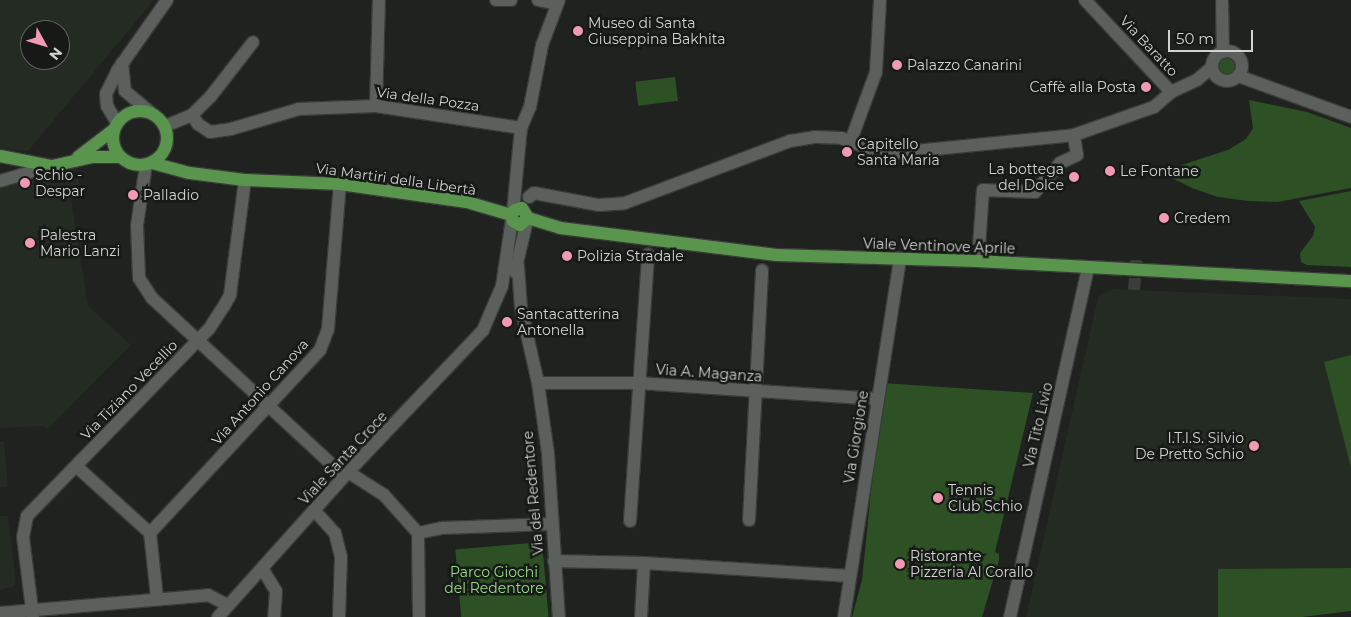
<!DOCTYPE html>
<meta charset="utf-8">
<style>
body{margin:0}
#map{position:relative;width:1351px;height:617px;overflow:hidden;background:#1f221f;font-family:Montserrat,sans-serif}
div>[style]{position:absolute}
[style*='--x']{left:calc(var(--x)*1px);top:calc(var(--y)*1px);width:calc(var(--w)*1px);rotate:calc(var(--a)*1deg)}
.built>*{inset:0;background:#242b22}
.green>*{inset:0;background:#2d5125;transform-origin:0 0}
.round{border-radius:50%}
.minor-tunnel>*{height:12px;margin-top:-6px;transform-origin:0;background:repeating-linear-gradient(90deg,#3a3d3a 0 12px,transparent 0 18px)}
.roads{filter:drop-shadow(1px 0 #393c39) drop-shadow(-1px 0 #393c39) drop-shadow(0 1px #393c39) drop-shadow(0 -1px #393c39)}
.minor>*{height:12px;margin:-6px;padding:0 6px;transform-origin:6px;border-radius:6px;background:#5c605c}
.minor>.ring{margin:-6px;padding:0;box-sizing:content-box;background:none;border:12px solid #5c605c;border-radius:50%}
.major>*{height:12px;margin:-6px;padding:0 6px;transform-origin:6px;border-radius:6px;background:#5a954d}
.major>.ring{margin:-6px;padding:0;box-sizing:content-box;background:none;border:12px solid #5a954d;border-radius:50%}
.dots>*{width:14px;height:14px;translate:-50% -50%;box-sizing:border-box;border:2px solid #161916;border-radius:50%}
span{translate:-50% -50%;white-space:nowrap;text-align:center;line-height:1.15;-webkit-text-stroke:5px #161916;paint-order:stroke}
.poi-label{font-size:14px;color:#d1d3d0}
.left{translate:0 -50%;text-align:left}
.right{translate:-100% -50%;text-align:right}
.street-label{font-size:14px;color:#d1d3d0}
.park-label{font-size:14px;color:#94dd84}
.north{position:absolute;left:20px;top:20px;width:50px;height:50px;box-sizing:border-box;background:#161916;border:1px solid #616360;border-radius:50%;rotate:129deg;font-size:14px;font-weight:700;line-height:20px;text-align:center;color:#d1d3d0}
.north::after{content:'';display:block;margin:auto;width:18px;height:22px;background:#f19ab3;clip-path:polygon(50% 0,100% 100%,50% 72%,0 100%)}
.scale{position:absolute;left:1168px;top:30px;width:85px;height:22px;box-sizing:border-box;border:2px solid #d1d3d0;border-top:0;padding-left:6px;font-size:15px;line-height:18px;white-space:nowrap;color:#d1d3d0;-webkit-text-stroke:4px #161916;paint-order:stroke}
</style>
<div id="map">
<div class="built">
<div style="clip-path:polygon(evenodd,0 0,154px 0,28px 151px,0 149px,0 0,30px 30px,60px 30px,60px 60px,30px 60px,30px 30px)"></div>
<div style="clip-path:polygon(37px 165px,76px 168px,80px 185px,69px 186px,88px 306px,131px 345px,47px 430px,43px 426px,0 428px,0 175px)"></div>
<div style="clip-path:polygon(1112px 289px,1351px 299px,1351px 355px,1324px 363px,1351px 468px,1351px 568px,1219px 569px,1218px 617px,1026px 617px,1098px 297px)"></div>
<div style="clip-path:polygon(0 441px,4px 441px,8px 487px,0 488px)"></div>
<div style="clip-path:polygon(0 516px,8px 516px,16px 581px,13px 587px,0 590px)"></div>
</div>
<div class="green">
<div class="round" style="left:1217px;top:56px;width:20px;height:20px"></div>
<div style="left:675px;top:77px;width:24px;height:40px;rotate:83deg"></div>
<div style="clip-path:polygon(1249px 100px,1307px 112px,1351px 128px,1351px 188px,1278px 202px,1248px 201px,1218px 197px,1192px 188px,1160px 172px,1228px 150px,1246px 139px,1253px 128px)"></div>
<div style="clip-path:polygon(1351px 191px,1351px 267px,1307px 265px,1301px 262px,1300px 253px,1313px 236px,1315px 227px,1299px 201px)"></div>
<div style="clip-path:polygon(1351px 355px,1351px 468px,1324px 362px)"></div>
<div style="clip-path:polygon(882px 383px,1033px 393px,995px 552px,999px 554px,999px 560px,982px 617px,852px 617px,862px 580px)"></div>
<div style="left:542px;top:542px;width:75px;height:87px;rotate:85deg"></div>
<div style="clip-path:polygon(1351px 568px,1351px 611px,1302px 617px,1218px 617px,1218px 569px)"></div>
</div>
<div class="minor-tunnel">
<div style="--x:1134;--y:290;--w:32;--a:-85"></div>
</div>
<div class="roads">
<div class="minor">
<div style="--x:496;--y:0;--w:15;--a:0"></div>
<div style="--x:538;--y:0;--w:19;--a:12"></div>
<div style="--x:1085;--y:0;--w:126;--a:46.9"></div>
<div style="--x:1222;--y:0;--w:52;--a:88.9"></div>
<div class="ring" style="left:1212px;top:51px;width:18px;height:18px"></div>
<div style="--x:122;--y:63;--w:28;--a:84"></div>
<div style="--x:125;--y:91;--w:34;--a:40"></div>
<div style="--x:1238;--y:76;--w:120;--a:19.9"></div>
<div style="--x:376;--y:106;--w:106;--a:-88.4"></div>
<div style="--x:192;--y:115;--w:11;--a:56"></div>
<div style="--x:198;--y:124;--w:14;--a:34"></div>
<div style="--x:210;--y:132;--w:21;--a:-8"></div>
<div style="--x:231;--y:129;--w:71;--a:-16.4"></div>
<div style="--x:299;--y:109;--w:77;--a:-2.2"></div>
<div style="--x:376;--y:106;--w:147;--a:8.6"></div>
<div style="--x:117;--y:123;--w:20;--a:-120"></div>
<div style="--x:107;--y:106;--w:12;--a:-95"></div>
<div style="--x:106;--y:94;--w:25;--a:-64"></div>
<div style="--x:117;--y:71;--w:87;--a:-54.8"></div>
<div style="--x:165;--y:126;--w:29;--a:-22"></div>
<div style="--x:192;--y:115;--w:27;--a:-45"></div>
<div style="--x:211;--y:96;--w:68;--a:-52.1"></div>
<div style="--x:850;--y:143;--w:76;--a:-69.9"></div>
<div style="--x:876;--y:72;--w:72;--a:-86.8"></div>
<div style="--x:146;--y:165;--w:61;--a:98.5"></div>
<div style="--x:137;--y:225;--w:53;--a:87.8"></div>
<div style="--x:139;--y:278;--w:24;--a:57"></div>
<div style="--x:152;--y:298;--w:253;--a:42.8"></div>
<div style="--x:338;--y:470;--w:10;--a:11"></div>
<div style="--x:348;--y:472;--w:43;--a:32.6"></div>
<div style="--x:384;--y:495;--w:51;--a:48.2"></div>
<div style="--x:0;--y:181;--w:54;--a:-16.1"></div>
<div style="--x:529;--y:197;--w:6;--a:-39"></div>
<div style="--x:534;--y:193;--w:66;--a:10.5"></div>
<div style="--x:599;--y:205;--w:26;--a:-4"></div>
<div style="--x:625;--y:203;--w:176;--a:-20.6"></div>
<div style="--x:790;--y:141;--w:26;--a:-9"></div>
<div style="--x:816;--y:137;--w:25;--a:2"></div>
<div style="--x:841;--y:138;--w:47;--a:20"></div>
<div style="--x:885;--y:154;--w:190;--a:-5.7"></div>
<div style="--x:1074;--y:135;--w:85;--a:-19.3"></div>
<div style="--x:1154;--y:107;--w:23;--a:-41"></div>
<div style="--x:1171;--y:92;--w:29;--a:-25"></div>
<div style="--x:1197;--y:80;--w:20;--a:-41"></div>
<div style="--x:513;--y:212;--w:84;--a:-84.6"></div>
<div style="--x:521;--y:128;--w:23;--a:-67"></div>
<div style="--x:530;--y:107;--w:63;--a:-79"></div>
<div style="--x:542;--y:45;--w:48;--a:-69.3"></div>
<div style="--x:978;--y:261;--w:71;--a:-86"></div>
<div style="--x:983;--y:190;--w:52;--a:2.2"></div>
<div style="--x:1035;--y:192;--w:38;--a:-49"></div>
<div style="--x:1060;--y:163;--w:19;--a:-25"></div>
<div style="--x:1077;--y:155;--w:20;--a:-99"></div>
<div style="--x:518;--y:266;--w:42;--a:85.9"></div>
<div style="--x:521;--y:308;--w:77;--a:77.2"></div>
<div style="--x:538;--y:383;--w:71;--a:81.9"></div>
<div style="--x:548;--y:453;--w:164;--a:86.2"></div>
<div style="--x:515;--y:272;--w:52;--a:-76.8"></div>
<div style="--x:538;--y:383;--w:100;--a:0"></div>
<div style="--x:638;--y:383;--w:240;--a:3.8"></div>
<div style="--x:76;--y:466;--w:100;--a:42.2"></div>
<div style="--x:150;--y:533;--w:64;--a:83.8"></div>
<div style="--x:314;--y:510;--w:31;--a:48"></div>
<div style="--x:335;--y:533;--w:25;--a:76"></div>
<div style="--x:341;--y:557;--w:60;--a:91.9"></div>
<div style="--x:749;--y:520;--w:250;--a:-87"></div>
<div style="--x:630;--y:521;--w:267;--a:-86.1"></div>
<div style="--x:150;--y:533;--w:250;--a:-47.1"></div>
<div style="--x:320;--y:350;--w:22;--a:-69"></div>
<div style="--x:328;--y:329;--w:145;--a:-85.3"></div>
<div style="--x:418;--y:533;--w:25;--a:-12"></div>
<div style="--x:442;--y:528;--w:109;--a:-2.1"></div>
<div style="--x:418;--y:533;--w:84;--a:89.3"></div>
<div style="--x:554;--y:561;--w:90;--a:1.3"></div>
<div style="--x:644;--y:563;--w:206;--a:3.6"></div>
<div style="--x:262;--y:568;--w:27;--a:59"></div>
<div style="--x:276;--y:591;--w:26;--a:94"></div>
<div style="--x:0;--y:613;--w:209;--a:-4.9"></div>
<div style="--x:208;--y:595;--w:22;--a:27"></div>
<div style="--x:33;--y:617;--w:81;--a:-97.1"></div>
<div style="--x:23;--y:537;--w:21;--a:-79"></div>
<div style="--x:27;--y:516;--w:261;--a:-45.8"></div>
<div style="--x:209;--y:329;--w:27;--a:-57"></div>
<div style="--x:224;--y:306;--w:13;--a:-61"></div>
<div style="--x:230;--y:295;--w:116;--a:-82.6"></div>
<div style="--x:218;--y:617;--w:195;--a:-48.1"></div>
<div style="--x:348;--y:472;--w:196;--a:-46.4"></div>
<div style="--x:483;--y:330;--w:48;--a:-66.6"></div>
<div style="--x:502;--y:286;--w:68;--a:-81.5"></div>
<div style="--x:641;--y:617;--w:54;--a:-86.8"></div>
<div style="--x:844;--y:617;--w:360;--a:-81.1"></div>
<div style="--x:1010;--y:617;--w:357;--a:-77.4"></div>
</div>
<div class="major">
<div class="ring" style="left:113px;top:111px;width:42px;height:42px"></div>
<div style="--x:0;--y:156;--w:53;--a:10.9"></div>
<div style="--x:52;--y:166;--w:42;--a:-12.4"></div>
<div style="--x:93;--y:157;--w:27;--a:0"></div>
<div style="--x:78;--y:157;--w:44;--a:-37.6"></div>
<div style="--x:152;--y:163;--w:39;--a:15"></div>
<div style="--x:190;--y:173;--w:55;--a:7.3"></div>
<div style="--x:245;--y:180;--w:95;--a:2.4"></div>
<div style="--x:340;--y:184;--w:128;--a:8.1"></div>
<div style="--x:467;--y:202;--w:46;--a:16.5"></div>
<div style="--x:511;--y:215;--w:6;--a:-51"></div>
<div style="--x:515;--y:210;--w:7;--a:-16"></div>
<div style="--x:522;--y:208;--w:12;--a:59"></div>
<div style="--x:511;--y:215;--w:6;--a:72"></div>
<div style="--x:513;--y:221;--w:8;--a:30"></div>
<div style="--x:520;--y:225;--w:11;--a:-41"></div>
<div style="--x:528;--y:218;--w:34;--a:17"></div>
<div style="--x:560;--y:228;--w:218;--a:7.1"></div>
<div style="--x:776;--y:255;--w:202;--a:1.7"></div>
<div style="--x:978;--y:261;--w:374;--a:3.1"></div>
</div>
</div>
<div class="dots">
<div style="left:578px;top:31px;background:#f19ab3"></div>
<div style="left:897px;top:65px;background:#f19ab3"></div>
<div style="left:1146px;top:87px;background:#f19ab3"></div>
<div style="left:847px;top:152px;background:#f19ab3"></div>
<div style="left:1110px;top:171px;background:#f19ab3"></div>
<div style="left:1074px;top:177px;background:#f19ab3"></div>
<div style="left:25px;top:183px;background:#f19ab3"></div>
<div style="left:133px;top:195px;background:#f19ab3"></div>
<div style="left:1164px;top:218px;background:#f19ab3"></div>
<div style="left:30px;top:243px;background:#f19ab3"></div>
<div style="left:567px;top:256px;background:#f19ab3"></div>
<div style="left:507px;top:322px;background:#f19ab3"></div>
<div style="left:1254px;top:446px;background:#f19ab3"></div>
<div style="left:938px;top:498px;background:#f19ab3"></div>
<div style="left:900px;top:564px;background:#f19ab3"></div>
</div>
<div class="poi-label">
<span class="left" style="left:588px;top:31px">Museo di Santa<br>Giuseppina Bakhita</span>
<span class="left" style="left:907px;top:65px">Palazzo Canarini</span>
<span class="right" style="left:1136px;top:87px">Caffè alla Posta</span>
<span class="left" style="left:857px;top:152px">Capitello<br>Santa Maria</span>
<span class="right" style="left:1064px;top:177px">La bottega<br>del Dolce</span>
<span class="left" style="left:1120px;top:171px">Le Fontane</span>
<span class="left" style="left:35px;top:183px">Schio -<br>Despar</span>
<span class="left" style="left:143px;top:195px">Palladio</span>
<span class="left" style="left:1174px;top:218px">Credem</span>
<span class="left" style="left:40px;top:243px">Palestra<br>Mario Lanzi</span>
<span class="left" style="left:577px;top:256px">Polizia Stradale</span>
<span class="left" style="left:517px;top:322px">Santacatterina<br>Antonella</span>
<span class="right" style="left:1244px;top:446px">I.T.I.S. Silvio<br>De Pretto Schio</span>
<span class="left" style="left:948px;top:498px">Tennis<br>Club Schio</span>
<span class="left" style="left:910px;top:564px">Ristorante<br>Pizzeria Al Corallo</span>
</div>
<div class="street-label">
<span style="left:1149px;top:46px;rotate:47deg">Via Baratto</span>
<span style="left:428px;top:99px;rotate:8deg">Via della Pozza</span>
<span style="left:396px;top:179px;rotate:8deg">Via Martiri della Libertà</span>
<span style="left:939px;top:246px;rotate:2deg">Viale Ventinove Aprile</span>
<span style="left:709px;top:373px;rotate:4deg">Via A. Maganza</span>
<span style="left:129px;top:390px;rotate:-46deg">Via Tiziano Vecellio</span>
<span style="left:260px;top:392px;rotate:-48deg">Via Antonio Canova</span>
<span style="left:1038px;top:425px;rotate:-77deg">Via Tito Livio</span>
<span style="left:856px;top:437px;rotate:-81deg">Via Giorgione</span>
<span style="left:343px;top:458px;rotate:-47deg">Viale Santa Croce</span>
<span style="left:533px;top:493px;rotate:-95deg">Via del Redentore</span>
</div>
<div class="park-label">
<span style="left:494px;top:580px">Parco Giochi<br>del Redentore</span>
</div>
<div class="north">N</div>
<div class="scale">50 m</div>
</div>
